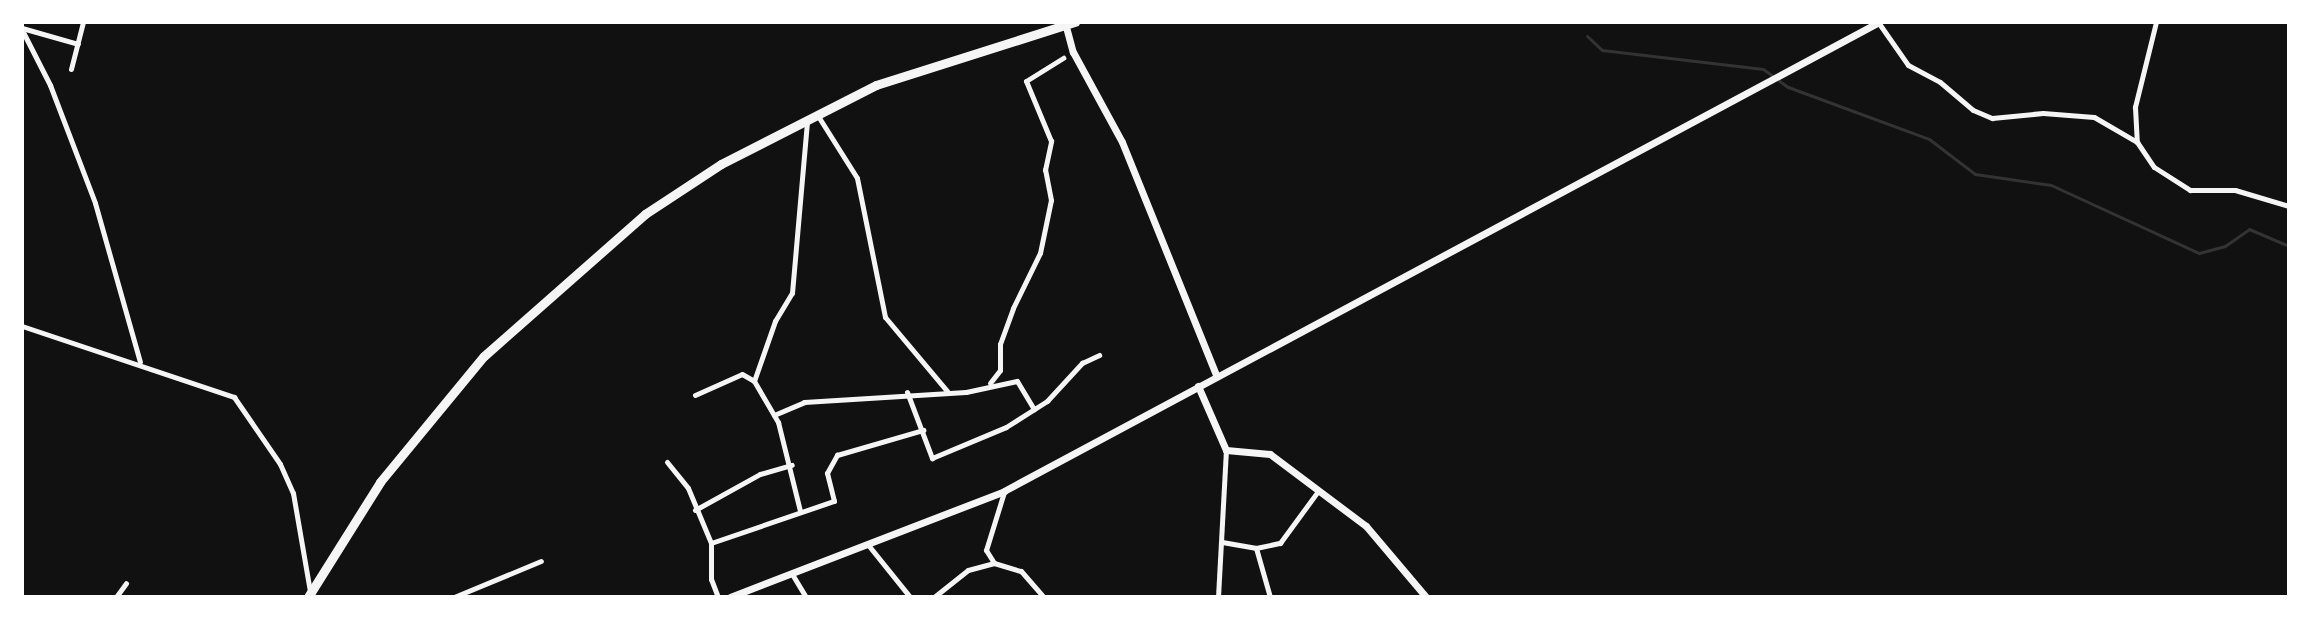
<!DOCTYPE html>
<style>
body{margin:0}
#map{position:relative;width:2311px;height:619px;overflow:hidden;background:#111;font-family:Inter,sans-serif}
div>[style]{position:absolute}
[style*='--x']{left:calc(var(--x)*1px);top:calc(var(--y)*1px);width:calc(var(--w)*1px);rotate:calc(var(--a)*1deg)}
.stream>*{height:3px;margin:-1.5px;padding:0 1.5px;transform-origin:1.5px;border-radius:1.5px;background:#333}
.minor>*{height:5px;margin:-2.5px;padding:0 2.5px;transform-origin:2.5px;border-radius:2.5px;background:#f5f5f5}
.tertiary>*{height:7px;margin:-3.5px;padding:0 3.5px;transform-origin:3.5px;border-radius:3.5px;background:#f5f5f5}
.trunk>*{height:9px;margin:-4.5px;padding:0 4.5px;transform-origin:4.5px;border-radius:4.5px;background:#f5f5f5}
span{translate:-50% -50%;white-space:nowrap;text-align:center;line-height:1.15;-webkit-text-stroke:8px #fff;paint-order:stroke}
.frame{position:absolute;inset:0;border:24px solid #fff;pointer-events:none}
</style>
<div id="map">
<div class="stream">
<div style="--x:1587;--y:36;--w:21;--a:43"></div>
<div style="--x:1602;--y:50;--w:162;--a:6.7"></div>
<div style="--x:1763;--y:69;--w:31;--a:36"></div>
<div style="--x:1788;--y:87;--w:150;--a:20.2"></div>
<div style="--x:1929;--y:139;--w:58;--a:37.3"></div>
<div style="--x:1975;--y:174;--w:77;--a:8.2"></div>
<div style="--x:2051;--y:185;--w:163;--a:24.7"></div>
<div style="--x:2199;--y:253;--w:27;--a:-15"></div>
<div style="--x:2225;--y:246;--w:29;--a:-35"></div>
<div style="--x:2249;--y:229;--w:43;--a:23"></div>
</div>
<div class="minor">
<div style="--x:1878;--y:22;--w:52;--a:55.1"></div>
<div style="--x:1908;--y:65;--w:36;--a:28"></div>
<div style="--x:1940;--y:82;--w:43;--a:40.3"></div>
<div style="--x:1973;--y:110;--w:21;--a:23"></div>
<div style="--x:1992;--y:118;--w:51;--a:-5.6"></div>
<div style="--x:2043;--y:113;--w:51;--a:4.5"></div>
<div style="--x:2094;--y:117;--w:50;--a:30.2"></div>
<div style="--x:2156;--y:22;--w:88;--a:103.9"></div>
<div style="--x:2135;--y:107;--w:35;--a:87"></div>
<div style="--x:2137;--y:142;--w:30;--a:56"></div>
<div style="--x:2154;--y:167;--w:43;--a:32.6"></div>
<div style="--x:2190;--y:190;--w:45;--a:0"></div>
<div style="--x:2235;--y:190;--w:56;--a:16.5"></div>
<div style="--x:22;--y:28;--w:58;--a:15.9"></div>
<div style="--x:22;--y:30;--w:62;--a:63"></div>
<div style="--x:50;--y:85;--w:126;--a:69.1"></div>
<div style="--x:95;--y:203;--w:165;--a:74.2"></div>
<div style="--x:71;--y:69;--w:49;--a:-75.7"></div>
<div style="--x:818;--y:116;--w:73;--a:57.8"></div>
<div style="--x:857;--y:178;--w:142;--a:78.6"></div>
<div style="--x:885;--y:317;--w:97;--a:50"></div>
<div style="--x:22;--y:326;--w:224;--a:18.5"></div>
<div style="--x:234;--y:397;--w:81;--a:55.5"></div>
<div style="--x:280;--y:464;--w:32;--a:66"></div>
<div style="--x:293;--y:493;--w:99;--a:80.2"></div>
<div style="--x:754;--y:381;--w:64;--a:-70.7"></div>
<div style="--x:775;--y:321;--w:33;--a:-59"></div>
<div style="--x:792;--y:293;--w:173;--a:-85"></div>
<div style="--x:990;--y:383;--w:16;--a:-52"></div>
<div style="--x:1000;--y:370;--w:26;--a:-90"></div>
<div style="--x:1000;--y:344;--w:38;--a:-70"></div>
<div style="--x:1013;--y:308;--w:61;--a:-63.9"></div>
<div style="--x:1040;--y:253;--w:54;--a:-78.3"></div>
<div style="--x:1051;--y:200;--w:31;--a:-101"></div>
<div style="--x:1045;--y:170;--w:30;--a:-78"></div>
<div style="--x:1051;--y:141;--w:65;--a:-112.6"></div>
<div style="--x:1026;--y:81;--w:44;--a:-31.9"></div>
<div style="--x:907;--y:392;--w:71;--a:69.3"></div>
<div style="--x:932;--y:458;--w:80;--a:-22.7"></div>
<div style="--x:1006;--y:427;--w:49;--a:-32.4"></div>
<div style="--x:1047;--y:401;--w:52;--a:-47.4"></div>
<div style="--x:1082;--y:363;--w:19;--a:-25"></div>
<div style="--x:695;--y:395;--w:51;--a:-24.1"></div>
<div style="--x:742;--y:374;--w:14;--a:30"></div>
<div style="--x:754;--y:381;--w:48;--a:59.7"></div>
<div style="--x:778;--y:422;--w:92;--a:76.1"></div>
<div style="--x:774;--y:415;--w:33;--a:-23"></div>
<div style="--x:804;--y:402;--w:162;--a:-3.5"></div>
<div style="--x:966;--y:392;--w:52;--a:-12.2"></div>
<div style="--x:1017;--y:381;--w:33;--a:59"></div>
<div style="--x:667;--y:462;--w:33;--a:51"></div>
<div style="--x:688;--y:488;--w:60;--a:67.3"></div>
<div style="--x:711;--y:543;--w:36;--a:90"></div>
<div style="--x:711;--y:579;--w:19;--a:69"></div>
<div style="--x:1004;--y:492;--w:61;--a:107.2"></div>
<div style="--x:986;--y:550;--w:15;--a:58"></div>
<div style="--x:994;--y:563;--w:28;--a:17"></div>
<div style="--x:1021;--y:571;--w:35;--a:49"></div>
<div style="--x:695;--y:510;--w:74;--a:-29"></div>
<div style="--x:760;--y:474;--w:33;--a:-16"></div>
<div style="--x:1222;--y:542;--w:35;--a:10"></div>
<div style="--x:1256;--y:548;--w:51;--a:74.1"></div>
<div style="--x:711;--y:543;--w:130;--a:-18.9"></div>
<div style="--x:834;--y:501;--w:29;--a:-104"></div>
<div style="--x:827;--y:473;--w:21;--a:-61"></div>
<div style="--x:837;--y:455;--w:90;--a:-16.2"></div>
<div style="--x:869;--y:546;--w:65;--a:51.2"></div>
<div style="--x:1256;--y:548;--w:25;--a:-12"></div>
<div style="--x:1280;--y:543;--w:64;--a:-53.8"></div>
<div style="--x:792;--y:574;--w:27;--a:59"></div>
<div style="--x:116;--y:597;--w:17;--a:-54"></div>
<div style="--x:454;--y:597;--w:94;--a:-22.5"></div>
<div style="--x:934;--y:597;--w:43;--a:-38.5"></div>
<div style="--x:968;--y:570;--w:27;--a:-15"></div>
<div style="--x:1218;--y:597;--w:147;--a:-86.9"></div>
</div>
<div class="tertiary">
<div style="--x:1065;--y:23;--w:30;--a:75"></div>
<div style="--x:1073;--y:52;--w:102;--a:61.4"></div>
<div style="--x:1122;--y:142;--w:253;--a:68"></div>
<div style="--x:1198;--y:386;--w:70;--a:66.4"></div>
<div style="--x:1226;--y:450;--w:44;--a:5.2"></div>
<div style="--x:1270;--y:454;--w:120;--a:36.9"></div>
<div style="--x:1366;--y:526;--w:93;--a:49.8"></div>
<div style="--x:730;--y:597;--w:294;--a:-21.1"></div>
<div style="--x:1004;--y:491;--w:993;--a:-28.19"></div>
</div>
<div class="trunk">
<div style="--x:308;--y:597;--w:136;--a:-57.9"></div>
<div style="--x:380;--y:482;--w:163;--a:-50.5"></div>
<div style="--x:484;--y:356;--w:215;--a:-41.4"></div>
<div style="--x:645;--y:214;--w:91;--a:-33.3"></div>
<div style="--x:721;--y:164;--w:174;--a:-27"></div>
<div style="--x:876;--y:85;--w:209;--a:-17.6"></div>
</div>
<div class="frame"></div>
</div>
